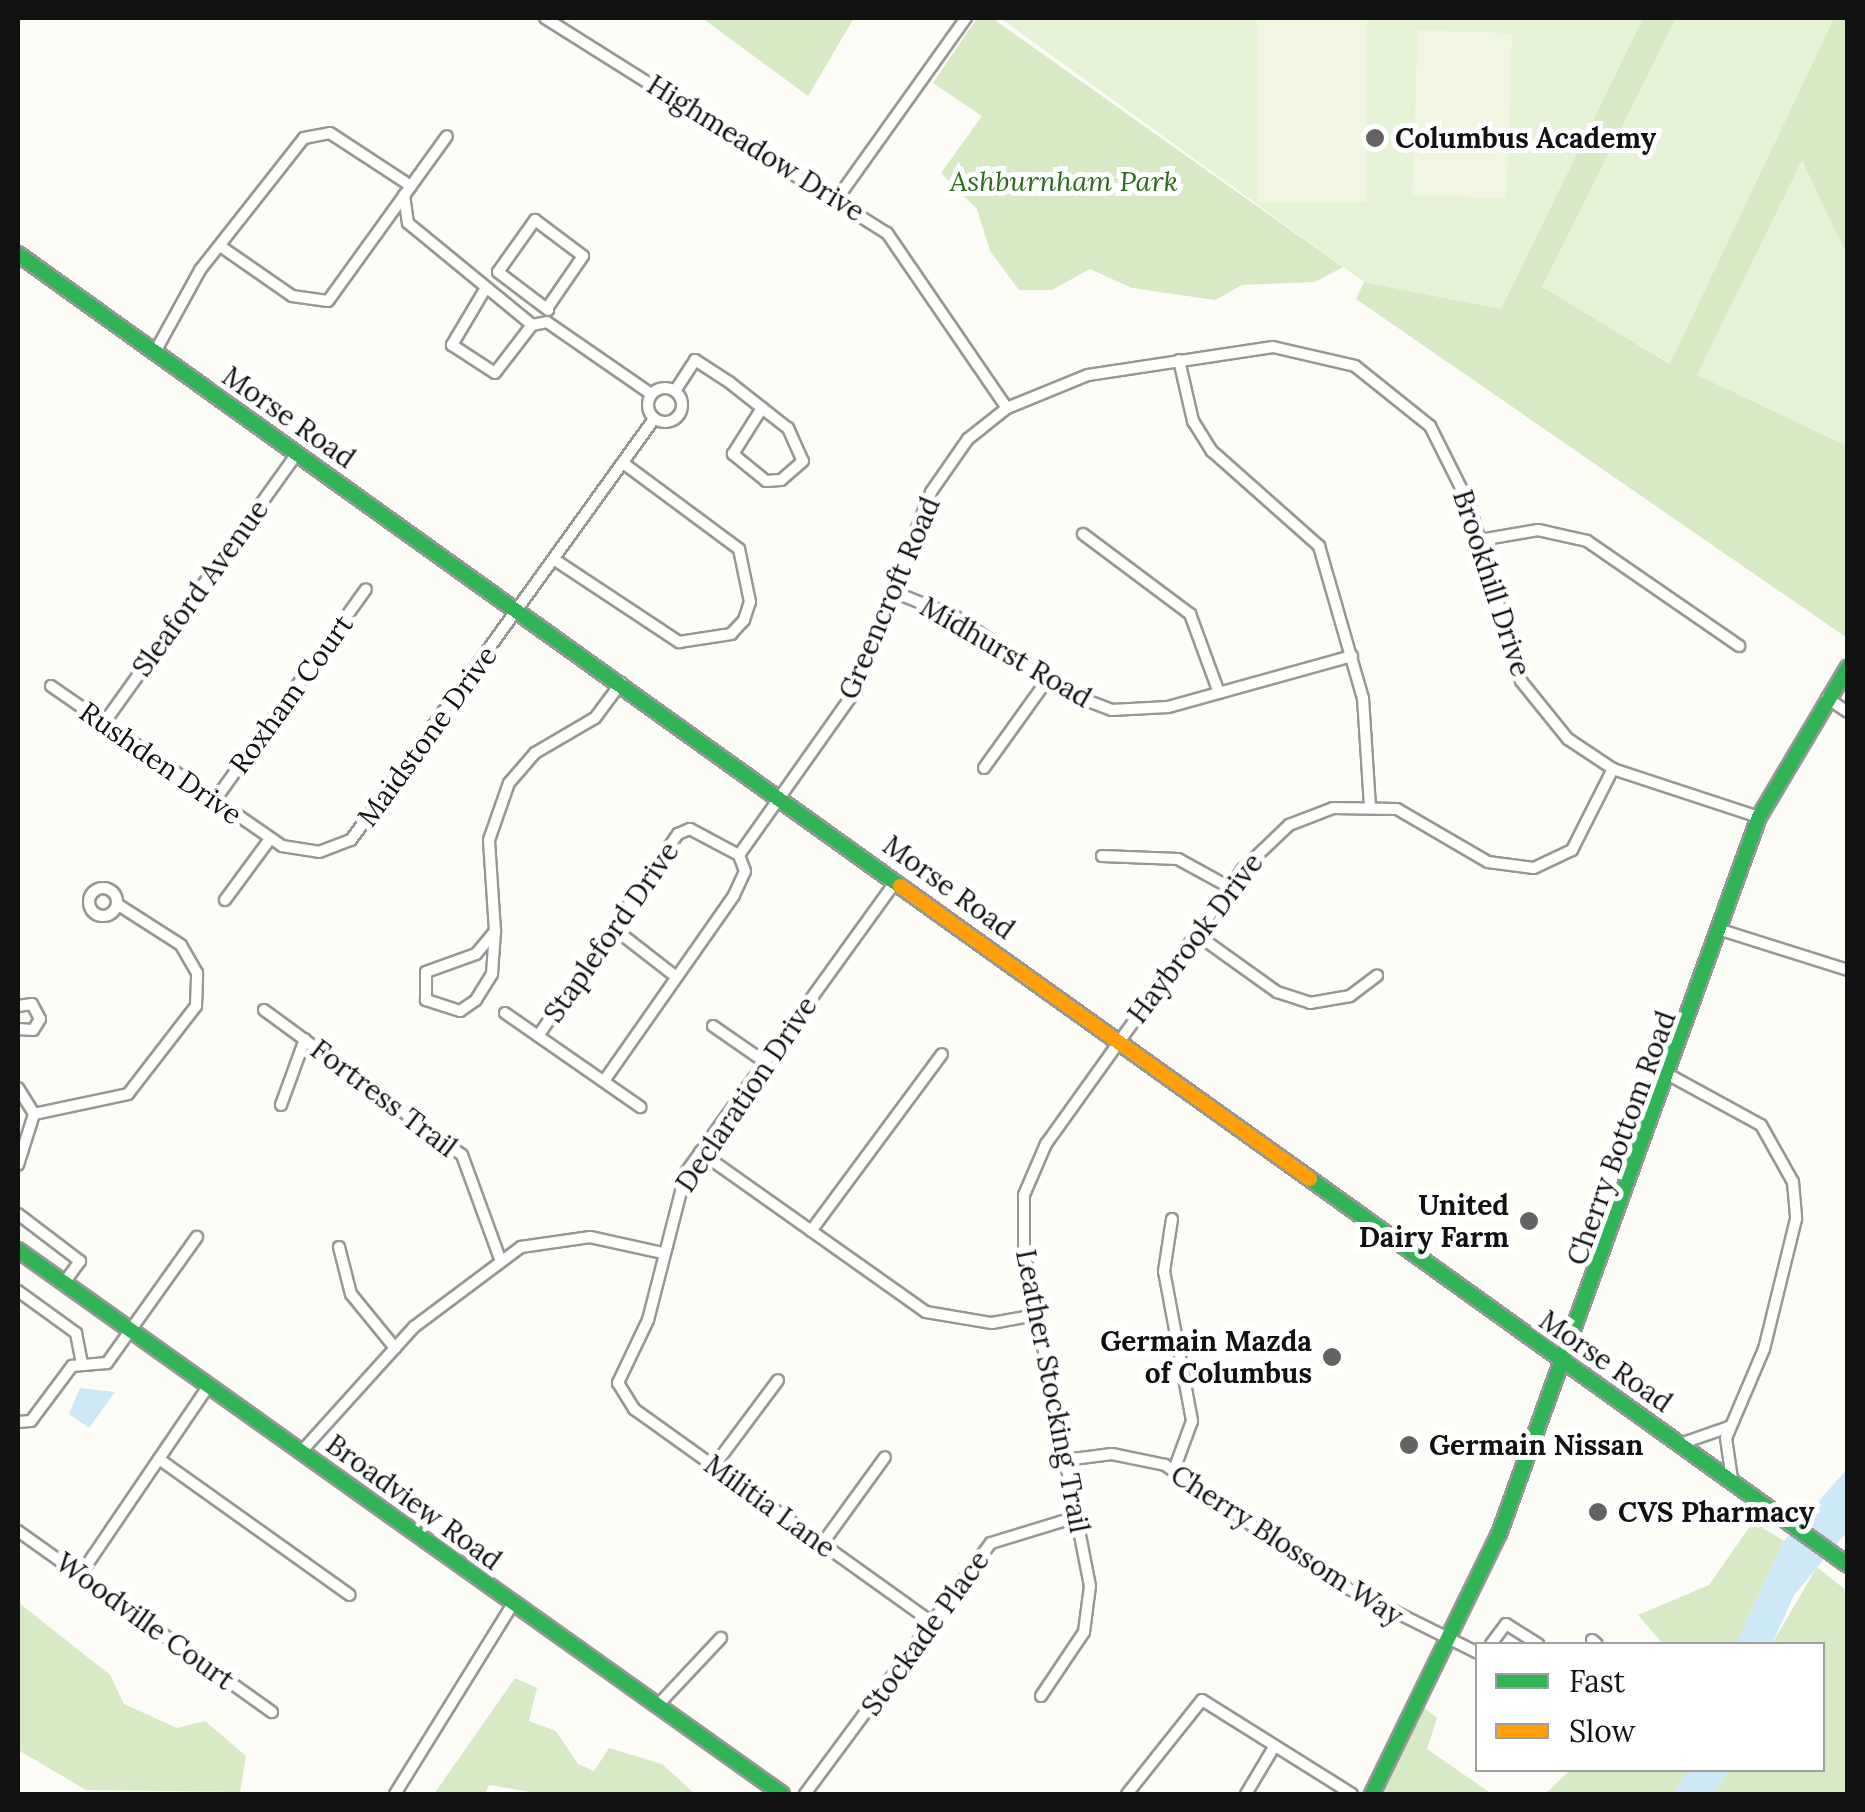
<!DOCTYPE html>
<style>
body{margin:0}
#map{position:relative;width:1865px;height:1812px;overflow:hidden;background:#fdfcf7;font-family:Lora,serif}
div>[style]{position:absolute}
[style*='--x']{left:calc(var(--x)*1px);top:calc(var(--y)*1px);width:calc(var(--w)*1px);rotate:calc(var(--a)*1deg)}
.green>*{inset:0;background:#e7f3d7}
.forest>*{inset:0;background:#d8eac5}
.pitch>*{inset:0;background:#f0f6e1;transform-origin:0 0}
.water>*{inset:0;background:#cde8f7}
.roads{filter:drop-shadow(2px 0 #979795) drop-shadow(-2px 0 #979795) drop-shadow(0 2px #979795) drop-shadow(0 -2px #979795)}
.street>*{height:10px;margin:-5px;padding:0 5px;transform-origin:5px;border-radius:5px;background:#fffffe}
.street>.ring{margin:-5px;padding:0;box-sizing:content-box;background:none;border:10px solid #fffffe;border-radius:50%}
.fast>*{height:14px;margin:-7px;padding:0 7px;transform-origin:7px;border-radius:7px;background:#30b455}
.slow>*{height:14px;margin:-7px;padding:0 7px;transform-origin:7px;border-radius:7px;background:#ff9f0a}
.dots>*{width:28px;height:28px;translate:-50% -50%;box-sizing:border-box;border:5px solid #fff;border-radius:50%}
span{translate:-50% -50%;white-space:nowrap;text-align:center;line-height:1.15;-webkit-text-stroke:10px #fff;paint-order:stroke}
.poi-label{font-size:28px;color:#111;font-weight:700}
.left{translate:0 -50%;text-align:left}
.right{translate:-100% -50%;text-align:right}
.street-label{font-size:28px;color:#111}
.park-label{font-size:28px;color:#2f6b1f;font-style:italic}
.frame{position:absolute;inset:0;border:20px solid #111;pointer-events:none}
.legend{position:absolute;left:1475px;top:1642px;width:350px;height:130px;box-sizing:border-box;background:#fff;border:2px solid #a0a0a0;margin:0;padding:12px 18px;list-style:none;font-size:30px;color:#111}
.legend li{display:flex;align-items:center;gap:20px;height:50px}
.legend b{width:50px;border:2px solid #a0a0a0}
</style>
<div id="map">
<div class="green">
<div style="clip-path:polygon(1000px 18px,1643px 18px,1501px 309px,1364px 282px)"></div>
<div style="clip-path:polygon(1676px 18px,1834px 18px,1671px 364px,1541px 287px)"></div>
<div style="clip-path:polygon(1802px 159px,1847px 256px,1847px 446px,1696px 375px)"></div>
</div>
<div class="forest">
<div style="clip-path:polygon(702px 18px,854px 18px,808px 96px)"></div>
<div style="clip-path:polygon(977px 18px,992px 18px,1343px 267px,1315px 282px,1242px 285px,1215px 300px,1132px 288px,1090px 269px,1052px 290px,1019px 290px,990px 251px,977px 209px,941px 173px,982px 116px,933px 83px)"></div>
<div style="clip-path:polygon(1643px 18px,1676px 18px,1542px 287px,1670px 364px,1834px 18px,1847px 18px,1847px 256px,1802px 160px,1697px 375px,1847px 446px,1847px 638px,1356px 299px,1364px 282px,1501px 309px)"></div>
<div style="clip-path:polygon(1753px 1522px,1784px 1541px,1736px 1644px,1663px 1644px,1638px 1615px,1709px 1585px)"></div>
<div style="clip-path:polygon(1817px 1567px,1847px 1591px,1847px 1794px,1714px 1794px,1729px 1770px,1822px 1770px,1822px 1644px,1772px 1644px)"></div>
<div style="clip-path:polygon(18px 1602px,110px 1675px,124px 1704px,177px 1728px,205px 1721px,246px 1756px,240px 1792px,86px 1790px,18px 1750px)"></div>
<div style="clip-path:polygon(515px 1678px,537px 1688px,529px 1721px,556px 1731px,578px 1764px,594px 1771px,609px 1748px,662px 1764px,695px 1794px,542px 1794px,489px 1785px,485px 1794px,434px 1794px)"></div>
<div style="clip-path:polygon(1422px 1706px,1437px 1718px,1427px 1749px,1492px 1794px,1382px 1794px)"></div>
<div style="clip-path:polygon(1570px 1770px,1690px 1770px,1672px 1794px,1545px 1794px)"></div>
</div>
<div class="pitch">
<div style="left:1257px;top:18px;width:110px;height:184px"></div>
<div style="left:1418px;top:30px;width:94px;height:165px;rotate:2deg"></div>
</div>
<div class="water">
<div style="clip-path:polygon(80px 1388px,115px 1392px,89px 1428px,69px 1414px)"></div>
<div style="clip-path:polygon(1847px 1469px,1847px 1532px,1794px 1595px,1772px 1644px,1736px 1644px,1784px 1541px)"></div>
<div style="clip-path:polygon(1690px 1770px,1729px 1770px,1714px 1794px,1672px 1794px)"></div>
</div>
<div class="roads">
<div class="street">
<div style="--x:545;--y:18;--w:404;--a:32.2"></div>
<div style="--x:887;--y:233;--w:212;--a:55.6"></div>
<div style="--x:404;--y:195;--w:28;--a:82"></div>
<div style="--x:839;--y:196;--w:219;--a:-54.5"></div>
<div style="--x:408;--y:223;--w:161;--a:39.4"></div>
<div style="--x:532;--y:325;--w:15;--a:-11"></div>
<div style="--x:547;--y:322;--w:126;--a:34.7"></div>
<div style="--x:223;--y:248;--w:84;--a:34.8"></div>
<div style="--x:292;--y:296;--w:36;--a:8"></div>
<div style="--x:328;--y:301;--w:203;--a:-54.2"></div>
<div style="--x:498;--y:272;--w:64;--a:-54.6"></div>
<div style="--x:535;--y:220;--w:60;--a:36.9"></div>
<div style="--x:583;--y:256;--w:62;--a:124.5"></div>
<div style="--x:498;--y:272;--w:63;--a:37.2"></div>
<div style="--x:484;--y:291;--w:63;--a:120.7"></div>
<div style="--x:452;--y:345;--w:51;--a:33.1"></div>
<div style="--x:495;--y:373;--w:61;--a:-52.4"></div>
<div style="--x:155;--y:352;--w:94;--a:-61.2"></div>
<div style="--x:200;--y:270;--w:168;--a:-51.8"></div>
<div style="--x:304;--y:138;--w:26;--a:-11"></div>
<div style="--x:330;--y:133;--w:97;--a:33.2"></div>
<div style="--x:1179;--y:360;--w:63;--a:77.1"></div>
<div style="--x:1193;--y:421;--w:36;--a:58"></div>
<div style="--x:1212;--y:451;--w:143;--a:41.6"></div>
<div style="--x:1319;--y:546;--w:158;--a:73.9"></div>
<div style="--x:1363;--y:698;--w:107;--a:86.3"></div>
<div class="ring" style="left:648px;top:388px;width:24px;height:24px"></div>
<div style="--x:675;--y:391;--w:37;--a:-57"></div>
<div style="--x:695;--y:360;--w:40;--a:32.9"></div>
<div style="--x:729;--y:382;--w:42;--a:38.2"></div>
<div style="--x:762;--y:408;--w:33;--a:38"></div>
<div style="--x:788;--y:428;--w:36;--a:66"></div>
<div style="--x:803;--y:461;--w:29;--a:139"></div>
<div style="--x:781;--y:480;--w:15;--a:176"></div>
<div style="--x:766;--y:481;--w:43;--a:-140.7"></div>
<div style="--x:733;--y:454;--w:54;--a:-57.8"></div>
<div style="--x:1083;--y:534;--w:134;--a:36.8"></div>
<div style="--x:1190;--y:614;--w:84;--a:69.8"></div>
<div style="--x:1480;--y:540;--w:59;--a:-9.8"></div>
<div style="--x:1538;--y:530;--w:50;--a:12.7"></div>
<div style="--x:1587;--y:541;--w:185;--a:34.6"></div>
<div style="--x:555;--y:560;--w:149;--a:33.5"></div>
<div style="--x:679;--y:642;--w:53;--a:-8.7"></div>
<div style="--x:731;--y:634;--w:19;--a:-47"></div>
<div style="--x:744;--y:620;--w:19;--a:-72"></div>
<div style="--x:750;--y:602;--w:54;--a:-101.7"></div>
<div style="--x:739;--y:549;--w:144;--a:-143.4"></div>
<div style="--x:894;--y:592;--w:67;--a:22"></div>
<div style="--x:956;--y:617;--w:135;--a:34.4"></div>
<div style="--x:1067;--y:693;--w:48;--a:20.7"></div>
<div style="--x:1112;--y:710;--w:56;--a:-3.1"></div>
<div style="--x:1168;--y:707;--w:191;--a:-15.5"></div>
<div style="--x:51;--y:686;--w:281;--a:34.7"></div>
<div style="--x:282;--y:846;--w:37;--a:9"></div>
<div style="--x:319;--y:852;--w:34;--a:-21"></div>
<div style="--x:351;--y:840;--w:519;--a:-54.26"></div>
<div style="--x:1827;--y:698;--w:25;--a:34"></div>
<div style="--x:104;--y:723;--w:332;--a:-54.4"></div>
<div style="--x:984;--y:768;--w:110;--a:-54.3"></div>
<div style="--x:215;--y:800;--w:259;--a:-54.4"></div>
<div style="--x:739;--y:855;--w:192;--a:-54.7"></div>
<div style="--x:850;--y:698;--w:221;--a:-68.5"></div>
<div style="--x:931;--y:492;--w:65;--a:-55.1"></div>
<div style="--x:968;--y:439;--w:50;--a:-38.5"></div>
<div style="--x:1007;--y:408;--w:87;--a:-22.2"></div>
<div style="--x:1088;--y:375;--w:187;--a:-8.6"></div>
<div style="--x:1273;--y:347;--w:84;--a:13"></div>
<div style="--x:1355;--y:366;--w:96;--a:38.7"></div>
<div style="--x:1430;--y:426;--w:87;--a:63.4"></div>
<div style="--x:1469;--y:504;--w:184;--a:73.6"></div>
<div style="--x:1521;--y:681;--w:75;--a:51"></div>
<div style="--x:1568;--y:739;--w:54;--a:33.7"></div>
<div style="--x:1613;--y:769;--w:154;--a:18.2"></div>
<div style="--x:1102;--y:856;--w:76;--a:2.3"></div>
<div style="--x:1178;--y:859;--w:58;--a:28.8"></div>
<div style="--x:896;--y:881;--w:359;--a:125.8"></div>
<div style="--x:686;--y:1172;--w:153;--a:104.4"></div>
<div style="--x:648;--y:1320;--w:70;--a:115.5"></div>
<div style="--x:618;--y:1383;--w:31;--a:58"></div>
<div style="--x:634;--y:1409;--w:365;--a:35.6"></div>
<div class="ring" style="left:89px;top:888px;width:18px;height:18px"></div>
<div style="--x:225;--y:900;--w:76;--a:-53.6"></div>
<div style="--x:612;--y:927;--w:80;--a:37.9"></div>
<div style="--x:1721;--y:930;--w:133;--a:17.5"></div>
<div style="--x:495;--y:931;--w:43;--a:94"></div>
<div style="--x:492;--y:974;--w:31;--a:122"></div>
<div style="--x:476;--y:1000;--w:19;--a:145"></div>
<div style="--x:460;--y:1011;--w:36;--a:-162"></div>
<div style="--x:426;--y:1000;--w:28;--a:-90"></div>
<div style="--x:426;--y:972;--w:53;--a:-19.8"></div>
<div style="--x:476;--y:954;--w:30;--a:-50"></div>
<div style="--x:495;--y:931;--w:91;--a:-93.8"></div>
<div style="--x:489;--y:840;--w:60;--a:-70.7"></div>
<div style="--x:509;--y:783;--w:40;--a:-49"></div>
<div style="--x:535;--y:753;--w:69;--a:-30.3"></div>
<div style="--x:595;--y:718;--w:44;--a:-53.4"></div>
<div style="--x:1196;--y:934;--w:100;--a:35.6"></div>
<div style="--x:1277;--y:992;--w:35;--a:18"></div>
<div style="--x:1310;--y:1003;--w:41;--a:-9.9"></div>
<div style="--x:1350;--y:996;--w:34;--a:-37"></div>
<div style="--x:18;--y:1006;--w:14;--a:-8"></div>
<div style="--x:32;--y:1004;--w:17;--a:62"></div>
<div style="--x:40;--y:1019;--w:13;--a:122"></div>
<div style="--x:33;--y:1030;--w:15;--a:-176"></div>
<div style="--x:264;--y:1010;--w:245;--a:36.2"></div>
<div style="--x:462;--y:1155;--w:111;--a:69.9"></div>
<div style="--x:505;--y:1013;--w:165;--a:34.8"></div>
<div style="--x:713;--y:1026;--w:63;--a:34.7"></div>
<div style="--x:538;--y:1036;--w:246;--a:-55.3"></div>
<div style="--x:678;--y:834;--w:13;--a:-23"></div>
<div style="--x:690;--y:829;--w:55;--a:28"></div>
<div style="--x:1671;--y:1076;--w:102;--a:28.6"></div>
<div style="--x:1761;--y:1125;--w:65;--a:60.7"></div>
<div style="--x:1793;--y:1182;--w:37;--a:85"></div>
<div style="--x:1796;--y:1219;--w:134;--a:103.8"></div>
<div style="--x:1764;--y:1349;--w:97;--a:113.1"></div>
<div style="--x:1726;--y:1438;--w:41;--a:81.7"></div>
<div style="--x:604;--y:1081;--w:227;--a:-55"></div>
<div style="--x:734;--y:895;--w:26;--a:-65"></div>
<div style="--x:745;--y:871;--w:17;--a:-111"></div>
<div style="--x:18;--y:1088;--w:31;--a:58"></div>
<div style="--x:34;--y:1114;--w:53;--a:107.4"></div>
<div style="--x:281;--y:1105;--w:70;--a:-70"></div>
<div style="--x:34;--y:1114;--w:96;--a:-12"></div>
<div style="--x:128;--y:1094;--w:111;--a:-52.3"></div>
<div style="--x:196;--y:1006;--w:33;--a:-88"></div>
<div style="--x:197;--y:973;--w:32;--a:-120"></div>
<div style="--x:181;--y:945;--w:76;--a:-147.4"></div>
<div style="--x:700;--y:1152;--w:277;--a:35.3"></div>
<div style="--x:926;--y:1312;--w:67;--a:9.5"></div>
<div style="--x:992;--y:1323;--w:45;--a:-10.3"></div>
<div style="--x:18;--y:1214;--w:78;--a:37.2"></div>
<div style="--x:80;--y:1261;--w:27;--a:126"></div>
<div style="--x:1172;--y:1219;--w:53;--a:98.7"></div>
<div style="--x:1164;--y:1271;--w:153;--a:79.4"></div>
<div style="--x:1192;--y:1421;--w:52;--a:110.2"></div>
<div style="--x:811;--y:1231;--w:220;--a:-53.5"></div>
<div style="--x:339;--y:1247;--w:49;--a:75.7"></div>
<div style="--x:351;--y:1294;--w:70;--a:50.8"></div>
<div style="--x:18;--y:1291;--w:72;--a:35.9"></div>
<div style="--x:76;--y:1333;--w:32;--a:79"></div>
<div style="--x:18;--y:1422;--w:13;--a:-4"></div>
<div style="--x:31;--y:1421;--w:69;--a:-53.3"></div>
<div style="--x:72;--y:1366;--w:35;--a:-5"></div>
<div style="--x:107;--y:1363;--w:155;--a:-54.5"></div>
<div style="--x:1680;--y:1444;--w:52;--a:-19.1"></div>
<div style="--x:301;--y:1452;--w:169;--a:-47.9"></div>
<div style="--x:414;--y:1327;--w:134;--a:-36.8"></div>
<div style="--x:521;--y:1247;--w:70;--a:-8.2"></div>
<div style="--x:590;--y:1237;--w:75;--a:12.4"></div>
<div style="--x:159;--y:1459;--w:234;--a:35.5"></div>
<div style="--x:1065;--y:1460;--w:47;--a:-7.3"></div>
<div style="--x:1112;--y:1454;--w:54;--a:11.7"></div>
<div style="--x:1165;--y:1465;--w:200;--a:34.8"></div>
<div style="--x:1329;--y:1579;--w:166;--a:26.4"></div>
<div style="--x:714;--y:1466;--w:107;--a:-53.3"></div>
<div style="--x:18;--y:1531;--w:312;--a:35.5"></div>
<div style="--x:822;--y:1544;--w:107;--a:-54.1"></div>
<div style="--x:80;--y:1575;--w:230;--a:-55.8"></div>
<div style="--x:1592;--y:1640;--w:6;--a:39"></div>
<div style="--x:1491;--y:1644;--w:25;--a:-53"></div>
<div style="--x:1506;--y:1624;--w:38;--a:32"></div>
<div style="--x:1041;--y:1696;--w:77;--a:-56.1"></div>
<div style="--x:1084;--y:1632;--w:46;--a:-82.6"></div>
<div style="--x:1090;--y:1586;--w:341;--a:-101.1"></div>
<div style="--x:1024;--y:1251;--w:56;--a:-90"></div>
<div style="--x:1024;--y:1195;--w:56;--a:-66.7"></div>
<div style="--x:1046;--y:1144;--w:338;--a:-54.4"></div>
<div style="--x:1243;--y:869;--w:64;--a:-43.7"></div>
<div style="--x:1289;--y:825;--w:47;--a:-21.1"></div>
<div style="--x:1333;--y:808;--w:64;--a:0.9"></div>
<div style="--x:1397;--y:809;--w:105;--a:30.2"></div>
<div style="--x:1488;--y:862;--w:46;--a:7.4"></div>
<div style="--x:1534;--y:868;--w:42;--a:-25.3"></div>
<div style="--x:1572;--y:850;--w:91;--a:-63.2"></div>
<div style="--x:658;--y:1705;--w:92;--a:-46.8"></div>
<div style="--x:395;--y:1794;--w:224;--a:-58.2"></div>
<div style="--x:805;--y:1794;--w:312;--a:-53.5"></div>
<div style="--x:991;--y:1543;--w:89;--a:-17"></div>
<div style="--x:1127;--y:1794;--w:120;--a:-51.4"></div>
<div style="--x:1202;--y:1700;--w:177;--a:32.1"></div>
<div style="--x:1246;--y:1794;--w:55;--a:-59.2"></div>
</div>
<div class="fast">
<div style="--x:18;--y:254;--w:1085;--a:35.62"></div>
<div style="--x:1310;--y:1179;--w:662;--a:35.66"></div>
<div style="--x:18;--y:1250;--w:938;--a:35.45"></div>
<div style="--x:1372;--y:1794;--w:289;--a:-64"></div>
<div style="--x:1499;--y:1534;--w:763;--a:-70.07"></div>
<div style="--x:1759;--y:817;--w:174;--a:-59.3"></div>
</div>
<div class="slow">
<div style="--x:900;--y:886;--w:504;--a:35.55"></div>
</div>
</div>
<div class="dots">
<div style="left:1375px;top:138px;background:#646362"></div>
<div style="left:1529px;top:1221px;background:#646362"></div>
<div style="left:1332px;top:1357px;background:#646362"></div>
<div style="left:1409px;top:1445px;background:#646362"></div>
<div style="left:1598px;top:1512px;background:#646362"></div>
</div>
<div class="poi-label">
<span class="left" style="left:1395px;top:138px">Columbus Academy</span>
<span class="right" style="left:1509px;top:1221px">United<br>Dairy Farm</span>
<span class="right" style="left:1312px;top:1357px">Germain Mazda<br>of Columbus</span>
<span class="left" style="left:1429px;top:1445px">Germain Nissan</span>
<span class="left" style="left:1618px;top:1512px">CVS Pharmacy</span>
</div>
<div class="street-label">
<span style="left:756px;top:148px;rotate:32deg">Highmeadow Drive</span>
<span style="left:289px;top:417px;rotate:35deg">Morse Road</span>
<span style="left:1492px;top:583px;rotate:72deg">Brookhill Drive</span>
<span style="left:200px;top:588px;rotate:-54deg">Sleaford Avenue</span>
<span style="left:889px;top:598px;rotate:-67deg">Greencroft Road</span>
<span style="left:1006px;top:652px;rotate:30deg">Midhurst Road</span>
<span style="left:291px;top:694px;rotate:-54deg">Roxham Court</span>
<span style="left:427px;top:736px;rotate:-54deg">Maidstone Drive</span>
<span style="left:161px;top:763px;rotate:35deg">Rushden Drive</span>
<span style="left:949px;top:887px;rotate:36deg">Morse Road</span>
<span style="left:611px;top:932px;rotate:-55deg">Stapleford Drive</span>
<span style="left:1195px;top:938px;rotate:-53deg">Haybrook Drive</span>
<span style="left:746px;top:1094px;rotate:-56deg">Declaration Drive</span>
<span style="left:384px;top:1098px;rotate:37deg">Fortress Trail</span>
<span style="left:1621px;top:1138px;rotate:-70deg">Cherry Bottom Road</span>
<span style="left:1606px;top:1361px;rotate:35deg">Morse Road</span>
<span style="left:1053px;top:1391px;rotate:79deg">Leather Stocking Trail</span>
<span style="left:414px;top:1502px;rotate:36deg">Broadview Road</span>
<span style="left:770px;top:1506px;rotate:36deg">Militia Lane</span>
<span style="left:1287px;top:1545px;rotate:33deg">Cherry Blossom Way</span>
<span style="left:145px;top:1621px;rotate:36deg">Woodville Court</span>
<span style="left:925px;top:1633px;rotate:-54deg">Stockade Place</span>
</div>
<div class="park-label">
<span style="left:1064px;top:181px">Ashburnham Park</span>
</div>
<div class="frame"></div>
<ul class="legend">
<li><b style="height:12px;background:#30b455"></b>Fast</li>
<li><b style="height:12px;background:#ff9f0a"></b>Slow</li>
</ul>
</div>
